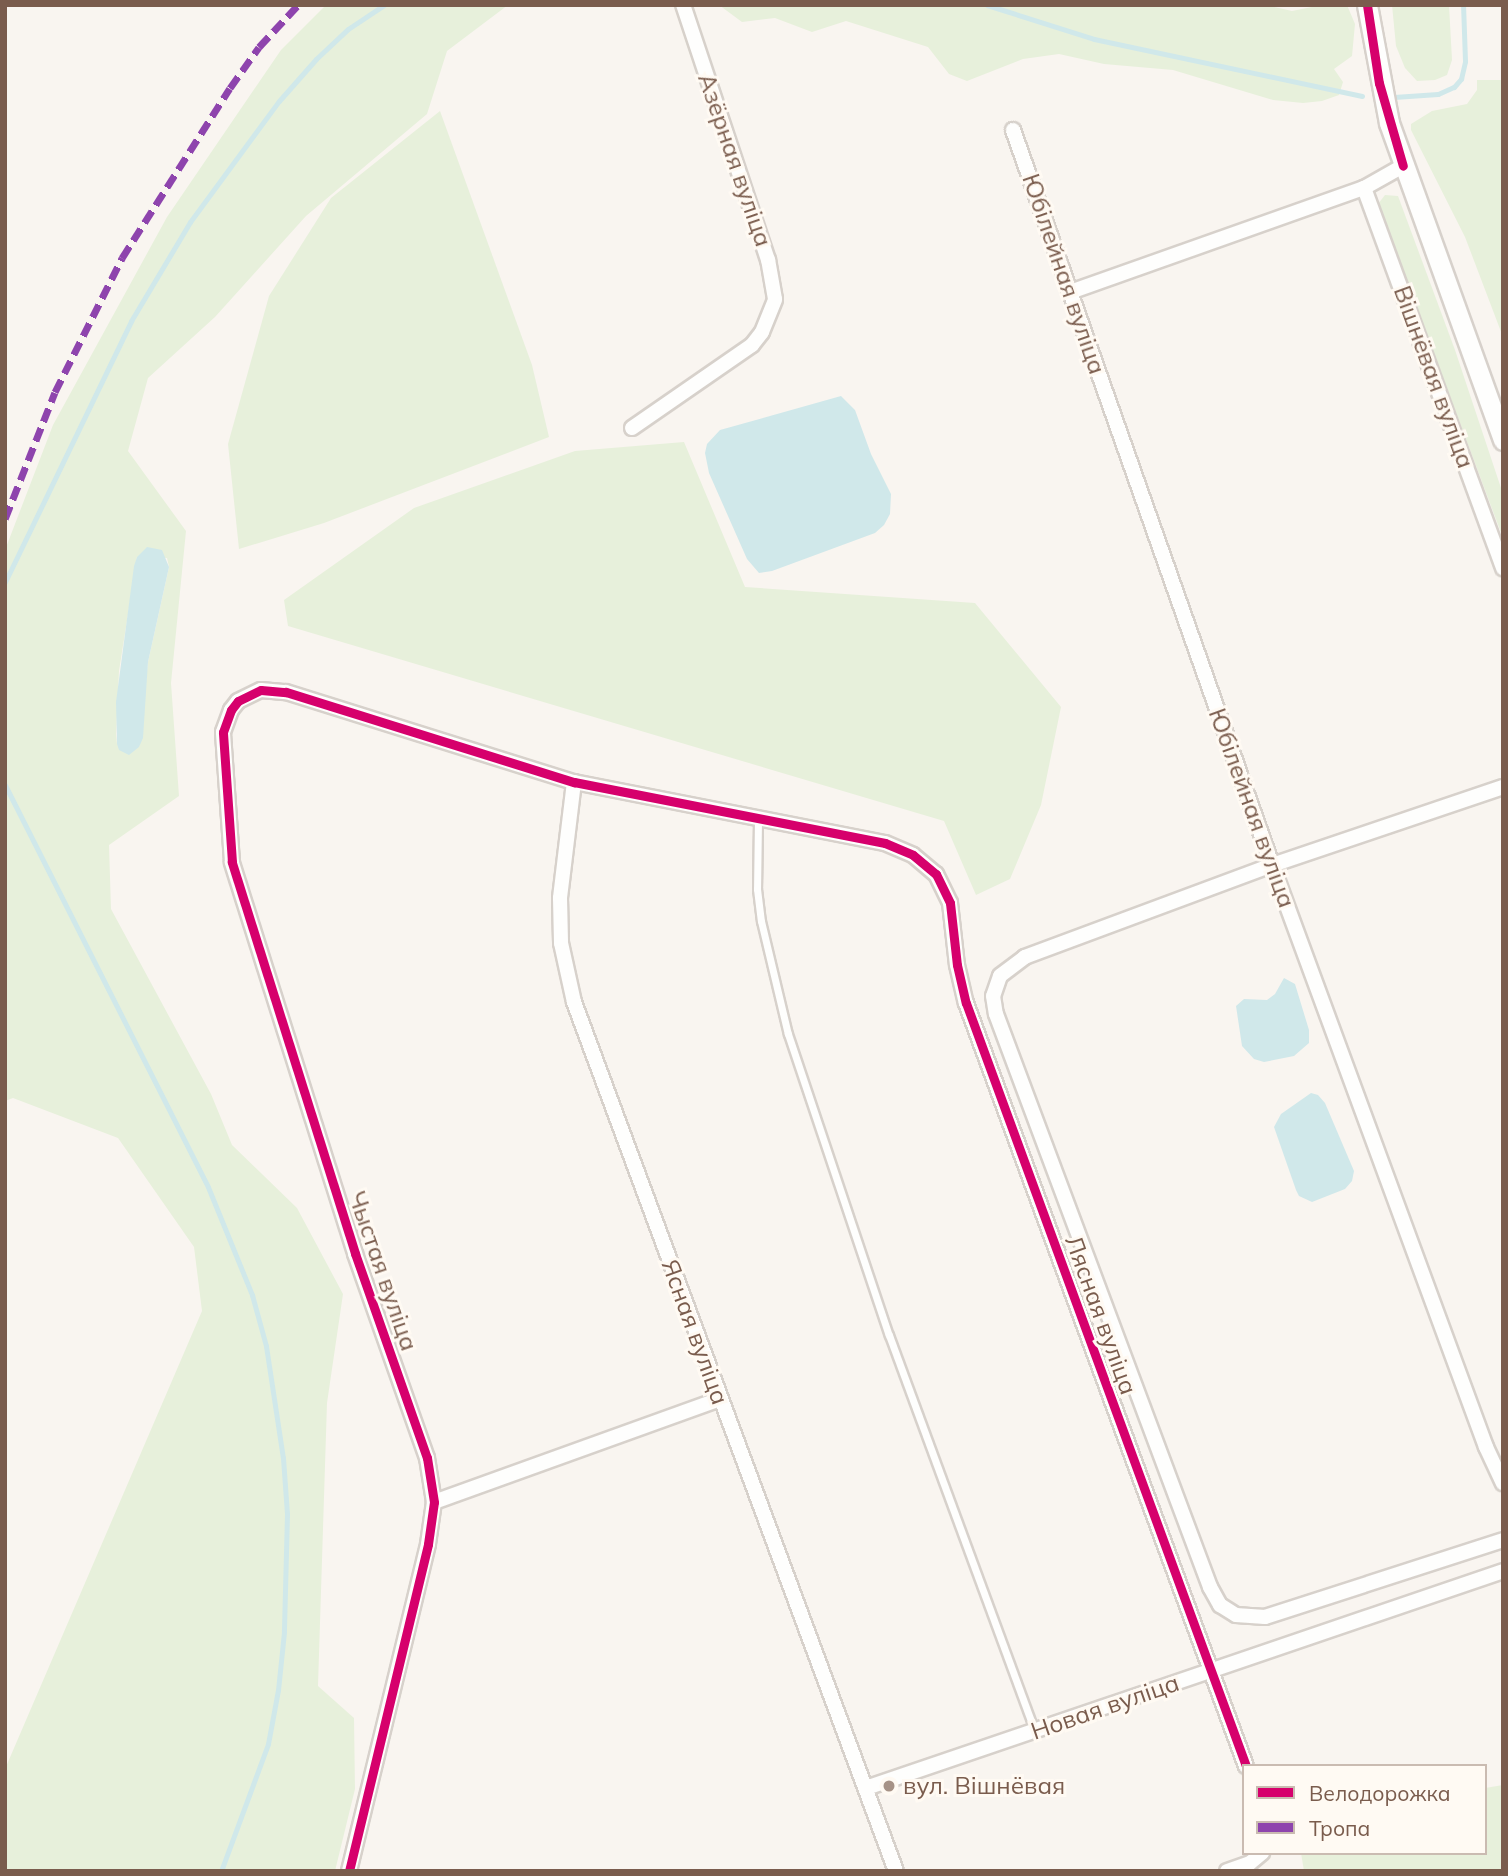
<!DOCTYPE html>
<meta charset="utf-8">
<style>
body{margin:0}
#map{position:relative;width:1508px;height:1876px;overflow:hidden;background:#f9f5f0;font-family:Mulish,sans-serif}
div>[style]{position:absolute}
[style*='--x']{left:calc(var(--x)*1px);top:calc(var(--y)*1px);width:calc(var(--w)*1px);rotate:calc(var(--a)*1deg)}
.green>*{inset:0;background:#e7f0db}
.water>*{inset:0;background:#d0e8ea}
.stream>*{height:5px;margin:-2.5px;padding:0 2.5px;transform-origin:2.5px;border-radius:2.5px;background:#d0e8ea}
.roads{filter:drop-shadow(2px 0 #d7d1cb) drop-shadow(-2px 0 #d7d1cb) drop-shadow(0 2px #d7d1cb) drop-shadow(0 -2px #d7d1cb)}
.lane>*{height:7px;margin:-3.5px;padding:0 3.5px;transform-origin:3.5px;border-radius:3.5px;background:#fefefd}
.street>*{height:14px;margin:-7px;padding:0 7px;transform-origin:7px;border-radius:7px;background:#fefefd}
.secondary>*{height:19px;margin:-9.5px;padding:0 9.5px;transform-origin:9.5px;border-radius:9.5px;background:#fefefd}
.quiet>*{height:7px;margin-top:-3.5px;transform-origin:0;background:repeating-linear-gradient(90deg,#8e44ad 0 14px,transparent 0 21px)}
.cycleway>*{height:9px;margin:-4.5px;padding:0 4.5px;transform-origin:4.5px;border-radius:4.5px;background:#d6006c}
.dots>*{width:19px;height:19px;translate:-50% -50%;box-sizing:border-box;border:4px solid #fffaf3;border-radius:50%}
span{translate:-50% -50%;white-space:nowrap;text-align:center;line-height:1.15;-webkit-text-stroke:6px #fffaf3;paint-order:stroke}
.street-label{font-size:24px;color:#7a5c4d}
.poi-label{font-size:24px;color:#7a5c4d}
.left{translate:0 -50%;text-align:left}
.frame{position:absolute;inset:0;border:7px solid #7a5c4d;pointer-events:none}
.legend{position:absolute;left:1242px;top:1764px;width:245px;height:91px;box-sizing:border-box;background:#fffaf3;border:2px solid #cabbb1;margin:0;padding:9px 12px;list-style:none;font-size:21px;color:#7a5c4d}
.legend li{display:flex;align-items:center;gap:14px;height:35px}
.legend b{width:35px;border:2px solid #cabbb1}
</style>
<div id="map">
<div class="green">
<div style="clip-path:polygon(evenodd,326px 5px,508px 5px,447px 51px,427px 114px,306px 216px,215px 317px,148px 378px,128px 451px,186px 531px,171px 683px,179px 796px,109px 845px,111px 909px,211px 1094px,232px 1145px,297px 1208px,343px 1294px,327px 1403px,318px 1686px,354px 1718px,355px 1789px,335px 1871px,5px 1871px,5px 1769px,202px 1311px,194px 1247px,118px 1138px,13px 1098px,5px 1101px,5px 550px,53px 425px,167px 217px,281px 50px,326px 5px,137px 557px,167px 558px,169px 567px,148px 662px,139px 747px,117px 744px,116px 734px,119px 671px,137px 557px)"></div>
<div style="clip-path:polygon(719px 5px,1265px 5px,1292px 11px,1322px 5px,1347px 5px,1355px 24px,1352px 56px,1334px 69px,1343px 82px,1339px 95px,1322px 101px,1303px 103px,1273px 100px,1173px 70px,1104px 64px,1059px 54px,1023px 59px,967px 81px,949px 74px,928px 47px,846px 21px,812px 32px,775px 18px,742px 22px)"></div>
<div style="clip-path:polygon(1392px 5px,1449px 5px,1452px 60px,1447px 75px,1435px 80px,1417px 81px,1405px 68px,1396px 46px)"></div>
<div style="clip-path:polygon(1477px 80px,1503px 80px,1503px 337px,1465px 237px,1411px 130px,1411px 124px,1432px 111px,1467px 104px,1477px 90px)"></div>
<div style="clip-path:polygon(440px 111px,532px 365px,549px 437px,324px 523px,239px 549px,228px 444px,269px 296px,331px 198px)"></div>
<div style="clip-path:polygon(1385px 195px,1398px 196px,1455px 350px,1503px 494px,1503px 538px,1378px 204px)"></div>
<div style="clip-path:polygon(684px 442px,745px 587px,975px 603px,1061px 707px,1041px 805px,1010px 879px,976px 895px,944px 821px,288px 626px,284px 600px,414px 508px,575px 451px)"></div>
<div style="clip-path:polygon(1503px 1785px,1503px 1871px,1304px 1871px,1301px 1853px,1485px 1853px,1485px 1788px)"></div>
</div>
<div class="water">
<div style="clip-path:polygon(841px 396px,855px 410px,871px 454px,891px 494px,890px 514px,884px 525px,875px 533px,772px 571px,759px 573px,747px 559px,709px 473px,705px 453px,707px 444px,720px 430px)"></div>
<div style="clip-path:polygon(147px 547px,162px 550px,169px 567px,148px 662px,143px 738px,139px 747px,129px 755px,119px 750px,117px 744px,116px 702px,134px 566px,137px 557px)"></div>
<div style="clip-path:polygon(1284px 978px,1295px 984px,1309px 1030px,1309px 1043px,1294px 1056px,1264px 1062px,1254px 1059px,1242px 1046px,1236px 1006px,1244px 999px,1267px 1000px,1275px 994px)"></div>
<div style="clip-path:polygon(1311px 1093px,1318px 1095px,1325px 1103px,1354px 1171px,1352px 1181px,1345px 1189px,1312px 1202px,1299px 1196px,1296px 1190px,1274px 1127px,1281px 1114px)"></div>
</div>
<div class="stream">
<div style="--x:987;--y:5;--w:112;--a:17.6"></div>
<div style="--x:1094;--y:39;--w:274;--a:12"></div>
<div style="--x:1394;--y:97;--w:44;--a:-3.9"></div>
<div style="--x:1438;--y:94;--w:17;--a:-24"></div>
<div style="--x:1454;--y:87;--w:11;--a:-49"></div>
<div style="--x:1461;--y:79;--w:18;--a:-77"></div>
<div style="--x:1465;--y:61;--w:56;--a:-92"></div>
<div style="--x:5;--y:582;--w:290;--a:-64.2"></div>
<div style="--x:131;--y:321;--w:115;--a:-59.2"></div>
<div style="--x:190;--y:222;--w:150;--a:-53.7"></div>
<div style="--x:279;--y:101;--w:56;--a:-48.6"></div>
<div style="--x:316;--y:59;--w:44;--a:-43.2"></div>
<div style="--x:348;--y:29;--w:43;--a:-33.7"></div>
<div style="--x:5;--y:785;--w:450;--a:63.2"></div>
<div style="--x:208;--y:1187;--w:117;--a:67.8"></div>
<div style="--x:252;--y:1295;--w:53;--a:74.6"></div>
<div style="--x:266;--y:1346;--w:113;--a:81.4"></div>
<div style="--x:283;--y:1458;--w:56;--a:85.9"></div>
<div style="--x:287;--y:1514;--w:118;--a:91.5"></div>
<div style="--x:284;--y:1632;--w:58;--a:95.9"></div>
<div style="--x:278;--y:1690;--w:55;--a:100.5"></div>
<div style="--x:268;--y:1744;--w:135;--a:110.3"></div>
</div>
<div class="roads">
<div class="lane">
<div style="--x:758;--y:820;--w:69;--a:90.8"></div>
<div style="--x:757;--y:889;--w:32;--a:83"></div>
<div style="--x:761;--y:921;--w:116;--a:76.6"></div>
<div style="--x:788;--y:1034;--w:317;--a:71.5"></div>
<div style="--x:889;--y:1335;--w:423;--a:69.8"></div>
</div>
<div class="street">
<div style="--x:1013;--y:130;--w:779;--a:70.59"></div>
<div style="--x:1272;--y:865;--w:620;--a:69.81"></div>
<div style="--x:1486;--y:1447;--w:40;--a:65"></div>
<div style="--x:1364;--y:188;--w:405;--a:69.9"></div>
<div style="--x:1070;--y:292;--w:312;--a:-19.5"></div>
<div style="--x:1364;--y:188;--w:45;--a:-29.4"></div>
<div style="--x:632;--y:428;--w:146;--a:-34.7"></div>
<div style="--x:752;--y:345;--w:16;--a:-52"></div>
<div style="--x:762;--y:332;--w:35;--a:-68"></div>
<div style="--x:775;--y:299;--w:40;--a:-100"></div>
<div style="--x:768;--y:260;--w:269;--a:-108.4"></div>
<div style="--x:574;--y:782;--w:117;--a:96.9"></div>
<div style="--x:560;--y:898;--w:45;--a:88.7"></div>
<div style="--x:561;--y:943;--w:60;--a:77.6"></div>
<div style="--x:574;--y:1002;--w:927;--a:69.67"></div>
<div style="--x:1503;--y:787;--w:244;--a:161.3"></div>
<div style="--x:1272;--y:865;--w:264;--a:159.6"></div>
<div style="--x:1025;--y:957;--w:31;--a:143"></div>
<div style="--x:1000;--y:976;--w:21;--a:109"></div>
<div style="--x:993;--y:996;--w:18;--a:81"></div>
<div style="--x:996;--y:1014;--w:612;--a:69.52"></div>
<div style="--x:1210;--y:1587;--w:21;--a:61"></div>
<div style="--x:1220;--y:1605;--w:19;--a:32"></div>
<div style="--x:1236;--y:1615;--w:29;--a:4"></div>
<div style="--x:1265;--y:1617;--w:250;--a:-17.9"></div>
<div style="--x:434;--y:1502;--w:304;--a:-19.8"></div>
<div style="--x:866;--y:1788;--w:673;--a:-18.81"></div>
<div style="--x:349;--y:1871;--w:336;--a:-76.4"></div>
<div style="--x:428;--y:1544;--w:42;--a:-81.9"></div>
<div style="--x:434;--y:1502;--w:45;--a:-99"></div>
<div style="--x:427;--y:1458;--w:217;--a:-109.4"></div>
<div style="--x:355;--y:1253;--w:410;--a:-107.5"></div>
<div style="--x:232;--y:862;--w:130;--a:-94"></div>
<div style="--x:223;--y:732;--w:23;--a:-70"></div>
<div style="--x:231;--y:710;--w:11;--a:-52"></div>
<div style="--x:238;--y:701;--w:25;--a:-26"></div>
<div style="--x:261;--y:690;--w:25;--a:5"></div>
<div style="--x:286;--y:692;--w:302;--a:17.4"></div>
<div style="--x:574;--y:782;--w:317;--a:11.1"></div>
<div style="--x:885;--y:843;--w:30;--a:23"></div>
<div style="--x:913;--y:855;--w:30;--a:40"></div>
<div style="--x:936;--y:874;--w:32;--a:64"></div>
<div style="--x:950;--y:903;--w:62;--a:83.6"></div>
<div style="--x:957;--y:965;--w:39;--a:77"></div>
<div style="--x:966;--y:1003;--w:813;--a:69.85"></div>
<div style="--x:1227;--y:1871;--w:24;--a:-19"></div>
<div style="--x:1250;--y:1863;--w:16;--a:-40"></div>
</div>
<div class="secondary">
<div style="--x:1367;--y:5;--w:120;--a:79.4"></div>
<div style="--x:1389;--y:123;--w:337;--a:70.2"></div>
</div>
</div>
<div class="quiet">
<div style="--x:5;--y:519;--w:136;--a:-68.5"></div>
<div style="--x:55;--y:392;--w:150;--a:-63.4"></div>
<div style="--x:122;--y:258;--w:201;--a:-57.6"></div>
<div style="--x:230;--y:88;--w:50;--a:-54.7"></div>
<div style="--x:259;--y:47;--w:57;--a:-47.1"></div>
</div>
<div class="cycleway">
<div style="--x:1367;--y:5;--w:79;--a:81.3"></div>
<div style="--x:1379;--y:83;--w:86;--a:73.9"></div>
<div style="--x:349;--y:1871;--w:336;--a:-76.4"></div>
<div style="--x:428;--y:1544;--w:42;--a:-81.9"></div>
<div style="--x:434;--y:1502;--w:45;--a:-99"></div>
<div style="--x:427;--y:1458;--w:217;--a:-109.4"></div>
<div style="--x:355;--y:1253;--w:410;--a:-107.5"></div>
<div style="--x:232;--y:862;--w:130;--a:-94"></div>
<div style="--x:223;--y:732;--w:23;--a:-70"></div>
<div style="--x:231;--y:710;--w:11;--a:-52"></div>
<div style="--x:238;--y:701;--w:25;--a:-26"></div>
<div style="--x:261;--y:690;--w:25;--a:5"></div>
<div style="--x:286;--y:692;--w:302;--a:17.4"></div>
<div style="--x:574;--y:782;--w:317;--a:11.1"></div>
<div style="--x:885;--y:843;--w:30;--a:23"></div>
<div style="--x:913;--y:855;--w:30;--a:40"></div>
<div style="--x:936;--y:874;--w:32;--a:64"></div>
<div style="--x:950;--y:903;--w:62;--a:83.6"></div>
<div style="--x:957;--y:965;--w:39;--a:77"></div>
<div style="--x:966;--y:1003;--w:813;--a:69.85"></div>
</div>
<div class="dots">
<div style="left:889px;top:1786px;background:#a69286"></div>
</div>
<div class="street-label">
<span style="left:735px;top:160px;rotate:71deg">Азёрная вуліца</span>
<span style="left:1064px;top:274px;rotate:71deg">Юбілейная вуліца</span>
<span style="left:1434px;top:377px;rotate:70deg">Вішнёвая вуліца</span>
<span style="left:1252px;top:808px;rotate:70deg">Юбілейная вуліца</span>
<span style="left:383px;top:1271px;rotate:71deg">Чыстая вуліца</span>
<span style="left:1101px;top:1315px;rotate:70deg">Лясная вуліца</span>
<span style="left:695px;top:1332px;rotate:70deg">Ясная вуліца</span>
<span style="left:1105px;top:1707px;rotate:-19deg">Новая вуліца</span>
</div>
<div class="poi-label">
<span class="left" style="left:903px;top:1786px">вул. Вішнёвая</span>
</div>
<div class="frame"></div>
<ul class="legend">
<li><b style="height:9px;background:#d6006c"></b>Велодорожка</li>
<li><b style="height:9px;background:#8e44ad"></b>Тропа</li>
</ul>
</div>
